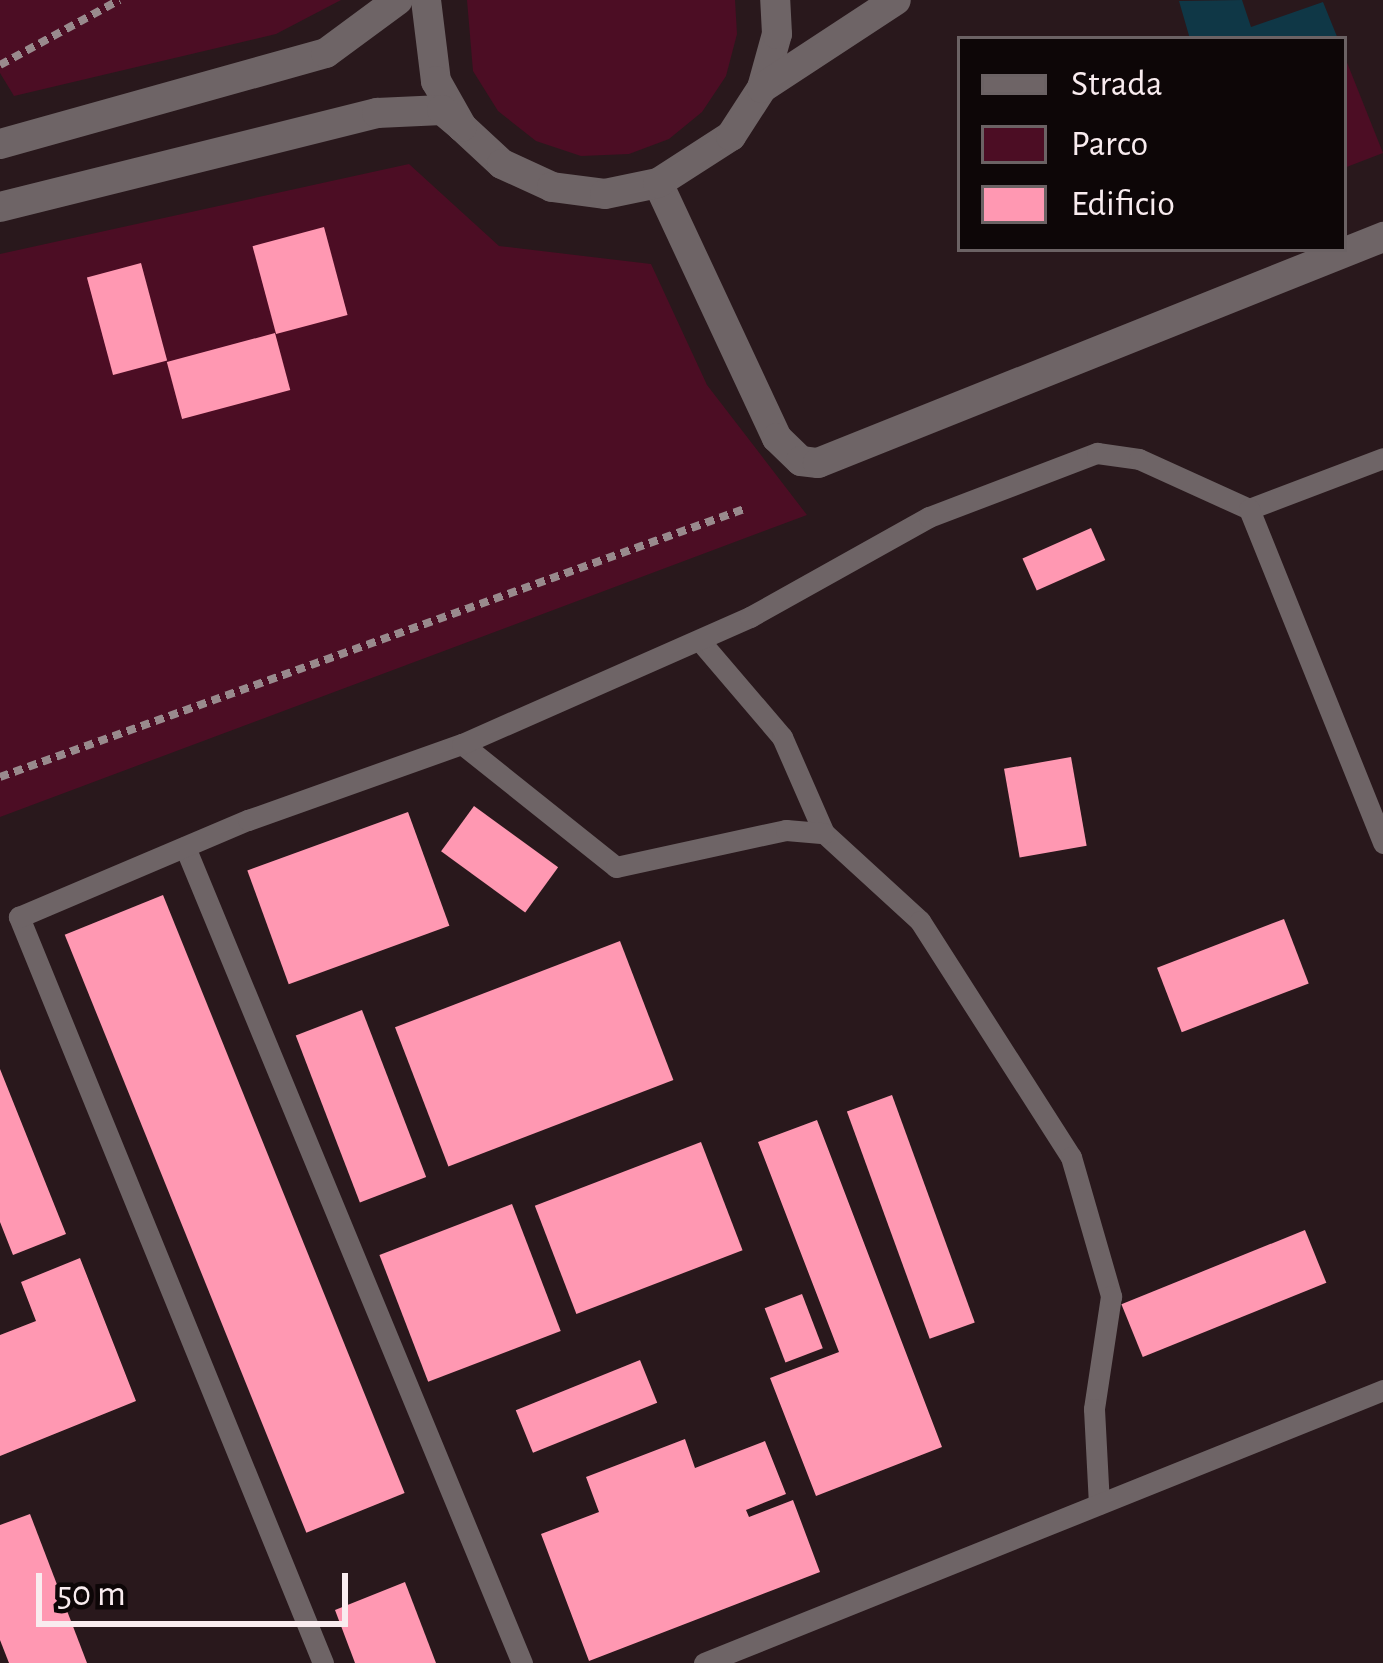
<!DOCTYPE html>
<style>
body{margin:0}
#map{position:relative;width:1383px;height:1663px;overflow:hidden;background:#29181c;font-family:"Alegreya Sans",sans-serif}
div>[style]{position:absolute}
[style*='--x']{left:calc(var(--x)*1px);top:calc(var(--y)*1px);width:calc(var(--w)*1px);rotate:calc(var(--a)*1deg)}
.green>*{inset:0;background:#4c0d24}
.water>*{inset:0;background:#0f3746}
.building>*{inset:0;background:#ff98b2;transform-origin:0 0}
.path>*{height:8px;margin-top:-4px;transform-origin:0;background:repeating-linear-gradient(90deg,#998a8d 0 9px,transparent 0 15px)}
.service>*{height:21px;margin:-10.5px;padding:0 10.5px;transform-origin:10.5px;border-radius:10.5px;background:#6e6466}
.minor>*{height:30px;margin:-15px;padding:0 15px;transform-origin:15px;border-radius:15px;background:#6e6466}
.tertiary>*{height:30px;margin:-15px;padding:0 15px;transform-origin:15px;border-radius:15px;background:#6e6466}
span{translate:-50% -50%;white-space:nowrap;text-align:center;line-height:1.15;-webkit-text-stroke:12px #0d0607;paint-order:stroke}
.legend{position:absolute;left:957px;top:36px;width:390px;height:216px;box-sizing:border-box;background:#0d0607;border:3px solid #6b6264;margin:0;padding:15px 21px;list-style:none;font-size:36px;color:#f9ecef}
.legend li{display:flex;align-items:center;gap:24px;height:60px}
.legend b{width:60px;border:3px solid #6b6264}
.scale{position:absolute;left:36px;top:1573px;width:312px;height:54px;box-sizing:border-box;border:6px solid #f9ecef;border-top:0;padding-left:15px;font-size:36px;line-height:42px;white-space:nowrap;color:#f9ecef;-webkit-text-stroke:9px #0d0607;paint-order:stroke}
</style>
<div id="map">
<div class="green">
<div style="clip-path:polygon(0 0,341px 0,276px 34px,14px 96px,0 73px)"></div>
<div style="clip-path:polygon(467px 0,735px 0,737px 34px,726px 76px,702px 112px,669px 139px,629px 154px,581px 156px,536px 141px,498px 111px,473px 71px)"></div>
<div style="clip-path:polygon(1344px 55px,1383px 153px,1344px 168px)"></div>
<div style="clip-path:polygon(409px 164px,499px 246px,651px 264px,707px 385px,807px 515px,0 817px,0 254px)"></div>
</div>
<div class="water">
<div style="clip-path:polygon(1242px 0,1251px 27px,1323px 2px,1338px 39px,1190px 39px,1179px 1px)"></div>
</div>
<div class="building">
<div style="left:324px;top:227px;width:91px;height:74px;rotate:75deg"></div>
<div style="left:141px;top:263px;width:101px;height:56px;rotate:75deg"></div>
<div style="left:275px;top:333px;width:59px;height:112px;rotate:75deg"></div>
<div style="left:1091px;top:528px;width:35px;height:75px;rotate:66deg"></div>
<div style="left:1071px;top:757px;width:90px;height:68px;rotate:80deg"></div>
<div style="left:474px;top:806px;width:104px;height:56px;rotate:36deg"></div>
<div style="left:408px;top:812px;width:121px;height:171px;rotate:70deg"></div>
<div style="left:163px;top:895px;width:645px;height:106px;rotate:68deg"></div>
<div style="left:1284px;top:919px;width:69px;height:136px;rotate:69deg"></div>
<div style="left:620px;top:941px;width:149px;height:241px;rotate:69deg"></div>
<div style="left:362px;top:1010px;width:179px;height:71px;rotate:69deg"></div>
<div style="clip-path:polygon(0 1069px,66px 1234px,13px 1255px,0 1222px)"></div>
<div style="left:892px;top:1095px;width:242px;height:48px;rotate:70deg"></div>
<div style="clip-path:polygon(817px 1120px,942px 1447px,816px 1496px,770px 1378px,839px 1352px,758px 1142px)"></div>
<div style="left:701px;top:1142px;width:116px;height:178px;rotate:69deg"></div>
<div style="left:512px;top:1204px;width:136px;height:142px;rotate:69deg"></div>
<div style="left:1305px;top:1230px;width:57px;height:198px;rotate:68deg"></div>
<div style="clip-path:polygon(80px 1258px,136px 1401px,0 1456px,0 1335px,36px 1321px,21px 1282px)"></div>
<div style="left:802px;top:1294px;width:58px;height:40px;rotate:69deg"></div>
<div style="left:640px;top:1360px;width:46px;height:134px;rotate:68deg"></div>
<div style="clip-path:polygon(685px 1439px,695px 1468px,765px 1441px,786px 1494px,746px 1510px,749px 1517px,793px 1500px,820px 1572px,589px 1661px,541px 1534px,599px 1512px,586px 1477px)"></div>
<div style="clip-path:polygon(30px 1514px,87px 1663px,9px 1663px,0 1640px,0 1525px)"></div>
<div style="clip-path:polygon(405px 1582px,436px 1663px,355px 1663px,335px 1610px)"></div>
</div>
<div class="path">
<div style="--x:0;--y:65;--w:136;--a:-28.6"></div>
<div style="--x:0;--y:777;--w:791;--a:-19.81"></div>
</div>
<div class="service">
<div style="--x:1249;--y:509;--w:143;--a:-20.8"></div>
<div style="--x:700;--y:641;--w:126;--a:49.5"></div>
<div style="--x:782;--y:737;--w:105;--a:66.4"></div>
<div style="--x:824;--y:833;--w:130;--a:42.5"></div>
<div style="--x:920;--y:921;--w:280;--a:57.4"></div>
<div style="--x:1071;--y:1157;--w:145;--a:73.9"></div>
<div style="--x:1111;--y:1296;--w:114;--a:98.6"></div>
<div style="--x:1094;--y:1409;--w:95;--a:87"></div>
<div style="--x:462;--y:744;--w:197;--a:38.6"></div>
<div style="--x:616;--y:867;--w:174;--a:-12.3"></div>
<div style="--x:786;--y:830;--w:38;--a:5"></div>
<div style="--x:185;--y:847;--w:883;--a:67.56"></div>
<div style="--x:323;--y:1663;--w:806;--a:-112.17"></div>
<div style="--x:19;--y:917;--w:249;--a:-23"></div>
<div style="--x:248;--y:820;--w:227;--a:-19.6"></div>
<div style="--x:462;--y:744;--w:315;--a:-23.8"></div>
<div style="--x:750;--y:617;--w:205;--a:-29.2"></div>
<div style="--x:929;--y:517;--w:180;--a:-20.9"></div>
<div style="--x:1097;--y:453;--w:42;--a:8.1"></div>
<div style="--x:1139;--y:459;--w:121;--a:24.4"></div>
<div style="--x:1249;--y:509;--w:360;--a:68.1"></div>
<div style="--x:704;--y:1663;--w:732;--a:-21.9"></div>
</div>
<div class="minor">
<div style="--x:658;--y:183;--w:281;--a:65"></div>
<div style="--x:777;--y:438;--w:33;--a:44"></div>
<div style="--x:801;--y:461;--w:17;--a:7"></div>
<div style="--x:818;--y:463;--w:609;--a:-21.8"></div>
</div>
<div class="tertiary">
<div style="--x:426;--y:0;--w:82;--a:83"></div>
<div style="--x:436;--y:81;--w:53;--a:60.5"></div>
<div style="--x:462;--y:127;--w:54;--a:42.8"></div>
<div style="--x:502;--y:164;--w:55;--a:24.7"></div>
<div style="--x:552;--y:187;--w:53;--a:7.5"></div>
<div style="--x:605;--y:194;--w:54;--a:-11.7"></div>
<div style="--x:658;--y:183;--w:87;--a:-32.8"></div>
<div style="--x:731;--y:136;--w:57;--a:-57.1"></div>
<div style="--x:762;--y:88;--w:56;--a:-74.5"></div>
<div style="--x:777;--y:34;--w:34;--a:-93"></div>
<div style="--x:762;--y:88;--w:160;--a:-33.3"></div>
<div style="--x:0;--y:144;--w:338;--a:-15.6"></div>
<div style="--x:326;--y:53;--w:89;--a:-36.4"></div>
<div style="--x:0;--y:207;--w:389;--a:-14"></div>
<div style="--x:377;--y:113;--w:65;--a:-2.6"></div>
<div style="--x:442;--y:110;--w:26;--a:40"></div>
</div>
<ul class="legend">
<li><b style="height:15px;background:#6e6466"></b>Strada</li>
<li><b style="height:33px;background:#4c0d24"></b>Parco</li>
<li><b style="height:33px;background:#ff98b2"></b>Edificio</li>
</ul>
<div class="scale">50 m</div>
</div>
